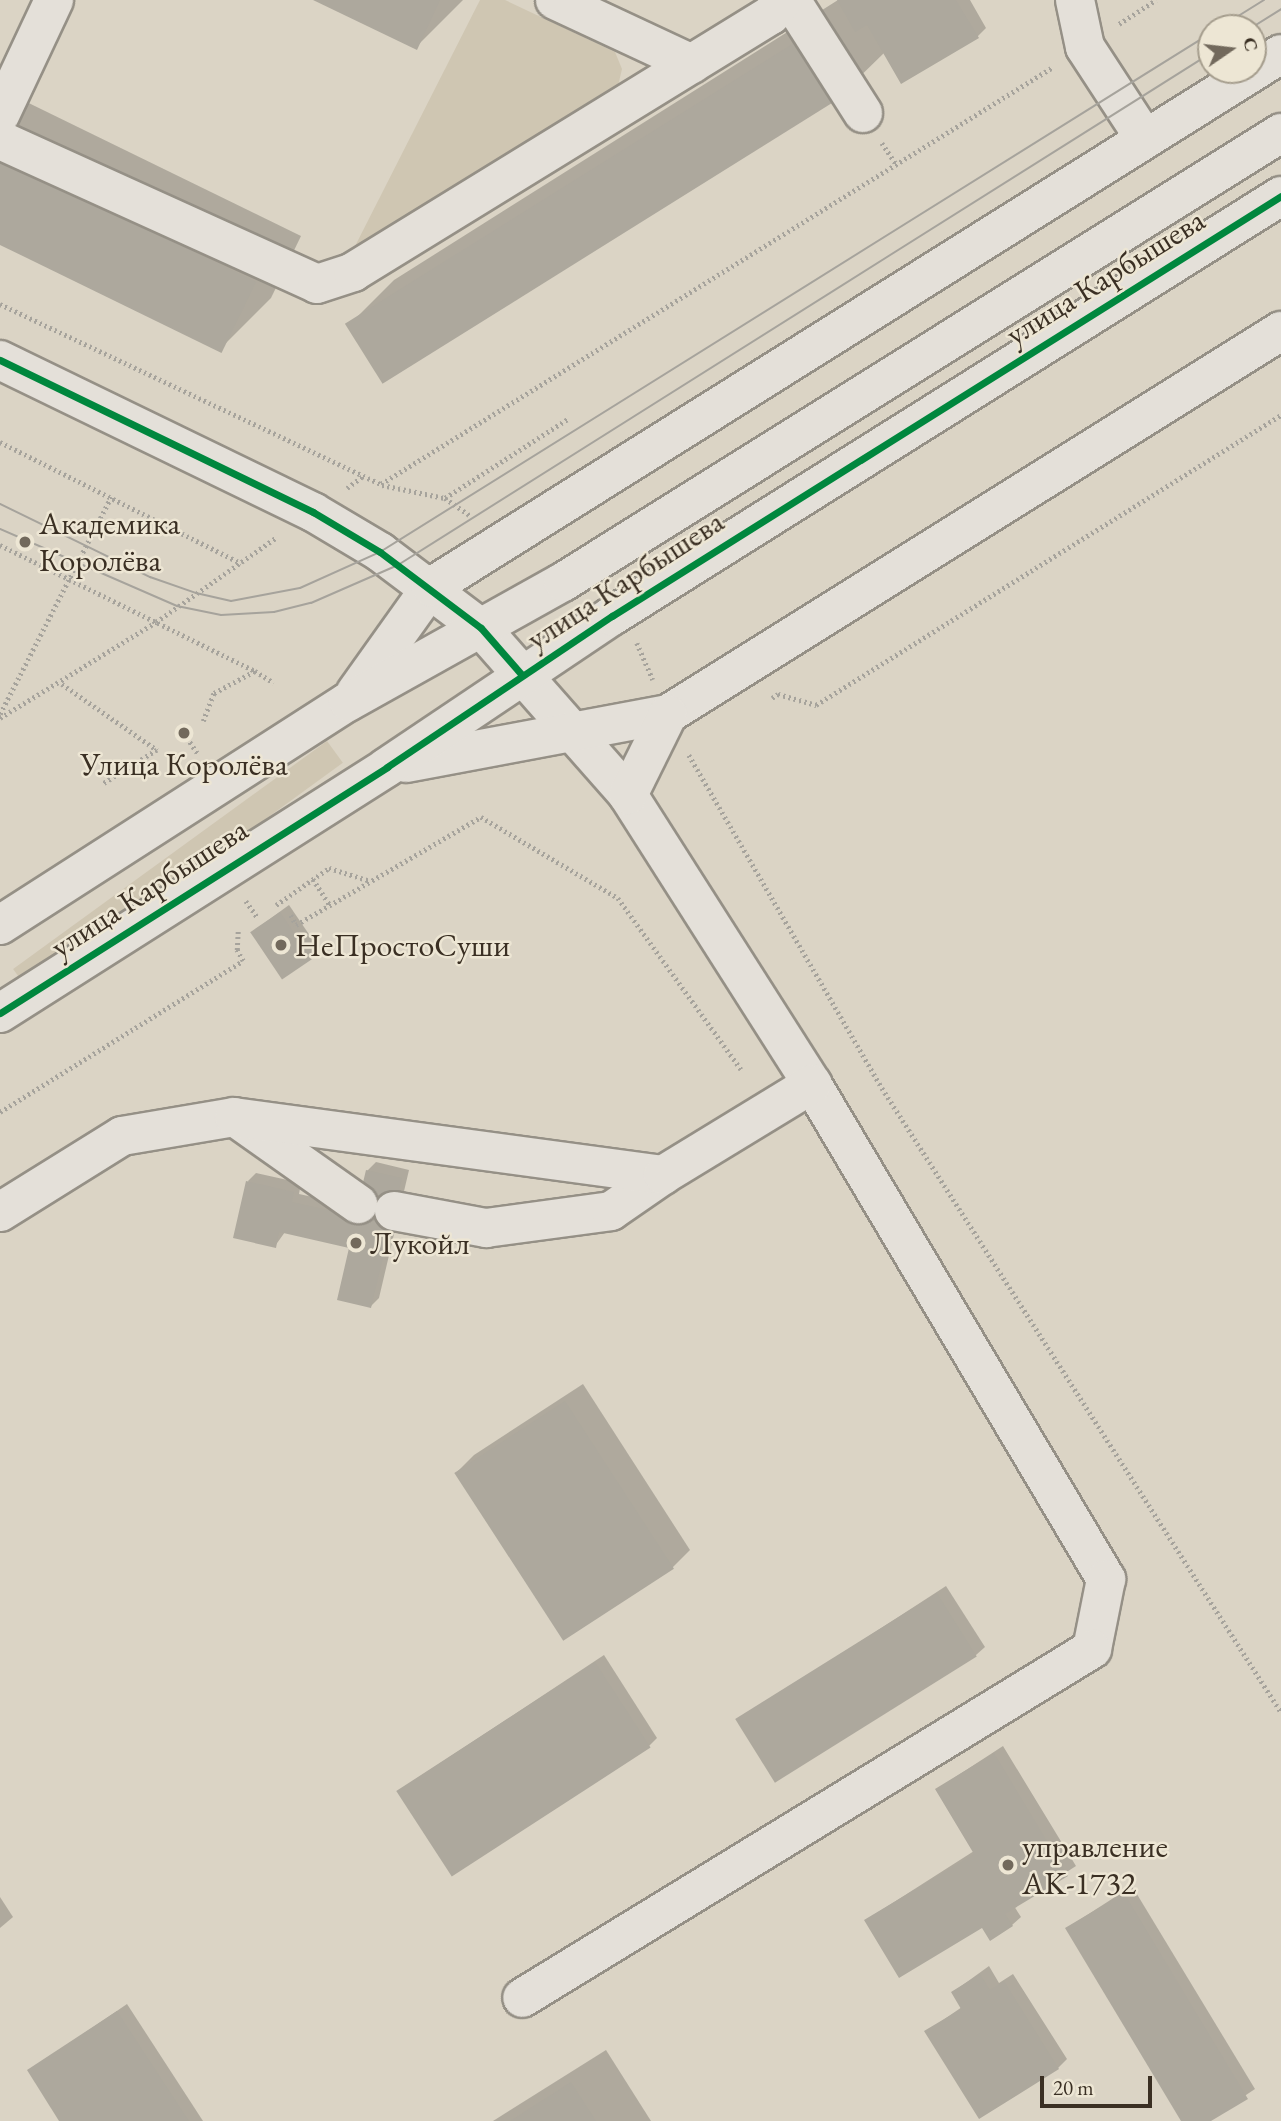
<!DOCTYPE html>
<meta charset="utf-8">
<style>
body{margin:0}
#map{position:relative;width:1281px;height:2121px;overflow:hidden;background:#dbd4c5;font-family:"EB Garamond",serif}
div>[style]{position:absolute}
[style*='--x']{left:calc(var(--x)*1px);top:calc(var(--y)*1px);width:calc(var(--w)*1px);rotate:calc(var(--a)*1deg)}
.green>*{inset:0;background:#cfc6b2;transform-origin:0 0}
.shadow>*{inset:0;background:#0003}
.building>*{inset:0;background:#ada89d;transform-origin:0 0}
.path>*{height:4.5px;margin-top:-2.25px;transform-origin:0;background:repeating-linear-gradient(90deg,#a6a39c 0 2px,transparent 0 5.5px)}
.roads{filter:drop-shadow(2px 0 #959086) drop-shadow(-2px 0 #959086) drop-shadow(0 2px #959086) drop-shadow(0 -2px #959086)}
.minor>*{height:38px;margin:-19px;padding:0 19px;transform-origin:19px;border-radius:19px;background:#e4e0d9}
.tram>*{height:2px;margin:-1px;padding:0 1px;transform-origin:1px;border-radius:1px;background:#a6a39c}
.cycleway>*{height:7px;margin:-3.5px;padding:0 3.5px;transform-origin:3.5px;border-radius:3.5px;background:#00873e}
.dots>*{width:19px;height:19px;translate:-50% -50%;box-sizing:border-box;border:4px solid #ede6d4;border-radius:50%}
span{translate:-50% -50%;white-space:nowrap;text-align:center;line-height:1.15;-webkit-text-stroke:5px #ede6d4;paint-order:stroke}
.street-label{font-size:32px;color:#3a2f23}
.poi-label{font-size:32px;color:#3a2f23}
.left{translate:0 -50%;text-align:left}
.north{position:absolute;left:1197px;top:14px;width:70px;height:70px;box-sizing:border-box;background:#ede6d4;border:2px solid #a59d8d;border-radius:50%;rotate:76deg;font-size:19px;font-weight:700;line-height:28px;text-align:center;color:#3a2f23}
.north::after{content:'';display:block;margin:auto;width:24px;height:32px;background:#72695c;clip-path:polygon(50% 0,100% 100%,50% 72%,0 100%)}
.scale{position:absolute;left:1040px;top:2076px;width:112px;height:32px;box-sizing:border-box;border:4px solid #3a2f23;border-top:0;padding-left:9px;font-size:21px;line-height:24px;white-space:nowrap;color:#3a2f23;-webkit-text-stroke:5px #ede6d4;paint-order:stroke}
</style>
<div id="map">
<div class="green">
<div style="clip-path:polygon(480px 0,505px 0,615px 52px,622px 69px,618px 86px,604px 102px,347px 262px)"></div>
<div style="left:327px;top:741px;width:27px;height:388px;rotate:54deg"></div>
</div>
<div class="shadow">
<div style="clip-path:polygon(317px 0,463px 0,416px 47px)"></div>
<div style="clip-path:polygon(838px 0,970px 0,986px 28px,978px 36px,885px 52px,839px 97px,348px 326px,394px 280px)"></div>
<div style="clip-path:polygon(0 89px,301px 236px,271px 298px,225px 344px,0 234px)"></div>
<div style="clip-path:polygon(289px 905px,319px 949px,311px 957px,252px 932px)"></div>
<div style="clip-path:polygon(376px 1162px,409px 1170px,379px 1298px,371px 1306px,351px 1247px,285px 1232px,275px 1246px,248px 1181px,256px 1173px,301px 1183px,299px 1194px,359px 1207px,367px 1171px)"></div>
<div style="clip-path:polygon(583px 1384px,690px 1550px,672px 1568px,456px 1473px,474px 1455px)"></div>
<div style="clip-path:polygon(946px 1586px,985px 1647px,976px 1655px,738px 1721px)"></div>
<div style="clip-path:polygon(604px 1655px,657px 1738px,649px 1746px,398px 1791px)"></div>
<div style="clip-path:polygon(1003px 1746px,1076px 1866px,1014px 1906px,1021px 1917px,1012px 1925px,866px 1920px,974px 1851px,937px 1789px)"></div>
<div style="clip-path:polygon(1132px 1886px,1255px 2089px,1207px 2121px,1183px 2121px,1067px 1928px)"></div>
<div style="clip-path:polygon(0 1897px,13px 1917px,0 1928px)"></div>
<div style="clip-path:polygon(989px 1966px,999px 1983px,1013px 1974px,1067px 2059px,1058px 2068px,927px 2031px,962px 2007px,953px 1992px)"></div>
<div style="clip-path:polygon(127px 2004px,203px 2121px,61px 2121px,29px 2071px)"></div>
<div style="clip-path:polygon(606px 2050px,651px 2121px,493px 2121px)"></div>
</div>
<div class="building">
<div style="clip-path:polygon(313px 0,440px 0,417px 50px)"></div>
<div style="clip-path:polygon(837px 0,956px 0,979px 38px,901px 84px,867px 25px,855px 32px)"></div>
<div style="left:802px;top:38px;width:71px;height:539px;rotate:58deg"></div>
<div style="left:0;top:157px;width:285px;height:79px;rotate:26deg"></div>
<div style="left:280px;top:912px;width:57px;height:36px;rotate:56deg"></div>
<div style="clip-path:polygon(366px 1170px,402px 1178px,371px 1308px,337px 1300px,349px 1248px,279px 1232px,276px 1248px,233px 1238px,246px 1181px,294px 1192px,292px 1202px,355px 1216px)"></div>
<div style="left:565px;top:1401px;width:200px;height:132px;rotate:57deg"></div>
<div style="left:937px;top:1593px;width:75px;height:238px;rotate:58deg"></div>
<div style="left:595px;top:1662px;width:102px;height:237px;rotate:57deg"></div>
<div style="clip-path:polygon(994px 1753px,1068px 1876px,1005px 1914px,1013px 1926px,990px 1941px,982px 1928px,899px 1978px,864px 1920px,974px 1854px,935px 1789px)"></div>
<div style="clip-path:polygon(1124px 1893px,1248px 2099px,1211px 2121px,1181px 2121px,1065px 1928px)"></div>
<div style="clip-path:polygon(980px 1974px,990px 1990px,1004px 1981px,1059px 2069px,979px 2119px,924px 2031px,961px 2009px,951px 1992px)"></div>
<div style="clip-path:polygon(117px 2011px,189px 2121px,59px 2121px,27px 2070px)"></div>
<div style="clip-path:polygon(571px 2082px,596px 2121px,510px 2121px)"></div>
</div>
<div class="path">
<div style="--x:1119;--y:24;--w:44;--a:-33"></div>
<div style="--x:882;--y:143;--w:25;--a:56"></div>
<div style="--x:0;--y:304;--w:421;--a:25.3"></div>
<div style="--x:381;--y:484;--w:791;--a:-31.82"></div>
<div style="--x:0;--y:442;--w:270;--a:26.7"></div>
<div style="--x:382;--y:485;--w:64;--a:11.7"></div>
<div style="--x:445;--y:498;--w:32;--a:35"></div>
<div style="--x:347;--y:488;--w:20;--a:-37"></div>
<div style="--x:445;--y:498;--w:148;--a:-32.8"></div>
<div style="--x:0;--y:545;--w:284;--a:26.3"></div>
<div style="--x:637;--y:643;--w:40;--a:66.6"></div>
<div style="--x:62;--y:684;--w:116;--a:34.8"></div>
<div style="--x:157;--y:750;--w:64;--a:147.8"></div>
<div style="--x:772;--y:698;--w:7;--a:-34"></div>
<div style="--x:778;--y:694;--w:40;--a:16"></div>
<div style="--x:816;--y:705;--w:548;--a:-31.95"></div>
<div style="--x:0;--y:714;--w:244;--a:-62.9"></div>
<div style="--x:0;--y:718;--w:183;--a:-31.6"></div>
<div style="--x:156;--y:622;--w:148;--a:-35.1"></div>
<div style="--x:203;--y:721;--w:30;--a:-69"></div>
<div style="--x:214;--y:693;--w:47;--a:-28.2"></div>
<div style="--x:255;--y:671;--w:22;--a:32"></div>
<div style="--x:184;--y:733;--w:27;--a:56"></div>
<div style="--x:689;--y:755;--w:385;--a:59.9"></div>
<div style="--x:882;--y:1088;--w:741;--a:57.4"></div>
<div style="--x:313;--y:879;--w:31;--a:57"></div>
<div style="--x:246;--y:901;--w:19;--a:55"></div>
<div style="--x:276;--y:905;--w:65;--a:-34.9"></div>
<div style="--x:329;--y:868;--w:43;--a:17.6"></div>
<div style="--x:291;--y:915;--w:11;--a:63"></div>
<div style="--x:296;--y:925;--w:214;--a:-30.3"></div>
<div style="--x:481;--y:817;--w:159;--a:30.6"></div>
<div style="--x:618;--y:898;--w:211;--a:54.3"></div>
<div style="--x:0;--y:1112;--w:286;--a:-31.9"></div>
<div style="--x:243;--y:961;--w:13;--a:-119"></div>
<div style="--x:237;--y:950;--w:20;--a:-87"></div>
</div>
<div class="roads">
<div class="minor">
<div style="--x:555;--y:0;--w:151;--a:25"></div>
<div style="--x:791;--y:0;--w:134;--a:57.5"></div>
<div style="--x:1075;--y:0;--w:48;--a:78"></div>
<div style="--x:1085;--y:47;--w:110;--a:56.9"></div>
<div style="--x:0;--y:115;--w:127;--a:-64.8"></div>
<div style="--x:0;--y:140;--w:348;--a:24.4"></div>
<div style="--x:317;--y:284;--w:38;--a:-18"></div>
<div style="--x:353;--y:272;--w:491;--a:-31.6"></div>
<div style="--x:771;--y:15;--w:19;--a:-51"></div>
<div style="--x:0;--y:360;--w:348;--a:25.9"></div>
<div style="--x:313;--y:512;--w:78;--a:30.8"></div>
<div style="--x:380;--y:552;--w:126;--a:37"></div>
<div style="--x:481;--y:628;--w:222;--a:48.6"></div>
<div style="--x:628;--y:795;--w:343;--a:57.5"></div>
<div style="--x:812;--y:1084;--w:576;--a:59.29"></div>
<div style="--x:1106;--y:1579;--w:71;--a:101.3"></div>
<div style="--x:1092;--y:1649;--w:668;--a:148.52"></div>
<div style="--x:356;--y:692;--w:129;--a:-54.5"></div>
<div style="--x:431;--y:587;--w:1003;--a:-32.09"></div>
<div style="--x:406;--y:763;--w:267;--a:-10.6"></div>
<div style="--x:668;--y:714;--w:723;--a:-32"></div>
<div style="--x:628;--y:795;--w:90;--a:-63.7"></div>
<div style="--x:0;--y:925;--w:413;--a:-32.7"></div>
<div style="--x:348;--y:702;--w:246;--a:-29.2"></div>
<div style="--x:563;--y:582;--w:847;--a:-32.02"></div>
<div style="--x:0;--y:1013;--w:459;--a:-32.4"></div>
<div style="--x:387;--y:767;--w:271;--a:-33.9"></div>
<div style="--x:612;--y:616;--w:790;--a:-32.12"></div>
<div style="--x:239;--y:1120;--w:146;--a:35.2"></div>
<div style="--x:394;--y:1211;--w:94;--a:10.5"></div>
<div style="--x:486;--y:1228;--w:126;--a:-7.7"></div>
<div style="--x:611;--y:1211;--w:63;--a:-34.7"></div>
<div style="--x:0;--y:1212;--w:144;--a:-31.9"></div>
<div style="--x:122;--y:1136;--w:114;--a:-9.6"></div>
<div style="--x:234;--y:1117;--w:433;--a:7.7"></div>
<div style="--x:663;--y:1175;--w:175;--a:-31.4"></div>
</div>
</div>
<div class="tram">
<div style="--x:1219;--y:28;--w:53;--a:-31.9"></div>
<div style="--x:1251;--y:28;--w:36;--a:-32"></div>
<div style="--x:0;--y:504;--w:167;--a:26"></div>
<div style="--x:150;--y:577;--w:49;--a:19.2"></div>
<div style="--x:196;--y:593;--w:36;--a:13"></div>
<div style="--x:231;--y:601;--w:70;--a:-10.7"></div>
<div style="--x:300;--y:588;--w:88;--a:-24.2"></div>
<div style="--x:380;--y:552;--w:980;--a:-31.99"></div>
<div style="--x:0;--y:529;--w:193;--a:23.5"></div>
<div style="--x:177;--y:606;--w:45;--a:11.6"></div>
<div style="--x:221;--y:615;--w:53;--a:-3.2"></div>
<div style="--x:274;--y:612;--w:38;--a:-14"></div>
<div style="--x:311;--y:603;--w:95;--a:-23.6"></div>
<div style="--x:398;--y:565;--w:961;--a:-32.2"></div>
</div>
<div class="cycleway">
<div style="--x:0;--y:360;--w:348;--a:25.9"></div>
<div style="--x:313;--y:512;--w:78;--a:30.8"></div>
<div style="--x:380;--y:552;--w:126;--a:37"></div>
<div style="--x:481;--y:628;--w:62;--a:48.9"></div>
<div style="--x:0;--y:1013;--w:459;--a:-32.4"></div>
<div style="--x:387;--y:767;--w:271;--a:-33.9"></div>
<div style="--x:612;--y:616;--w:790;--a:-32.12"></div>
</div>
<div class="dots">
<div style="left:25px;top:542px;background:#72695c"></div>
<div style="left:184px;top:733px;background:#72695c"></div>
<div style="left:281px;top:945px;background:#72695c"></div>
<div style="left:356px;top:1243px;background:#72695c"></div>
<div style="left:1008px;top:1865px;background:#72695c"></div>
</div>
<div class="street-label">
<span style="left:1105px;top:277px;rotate:-32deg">улица Карбышева</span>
<span style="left:625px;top:580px;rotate:-33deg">улица Карбышева</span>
<span style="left:149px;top:888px;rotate:-33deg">улица Карбышева</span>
</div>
<div class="poi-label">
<span class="left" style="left:39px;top:542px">Академика<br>Королёва</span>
<span style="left:184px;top:764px">Улица Королёва</span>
<span class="left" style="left:295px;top:945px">НеПростоСуши</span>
<span class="left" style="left:370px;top:1243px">Лукойл</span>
<span class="left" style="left:1022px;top:1865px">управление<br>AK-1732</span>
</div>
<div class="north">С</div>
<div class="scale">20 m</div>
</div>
